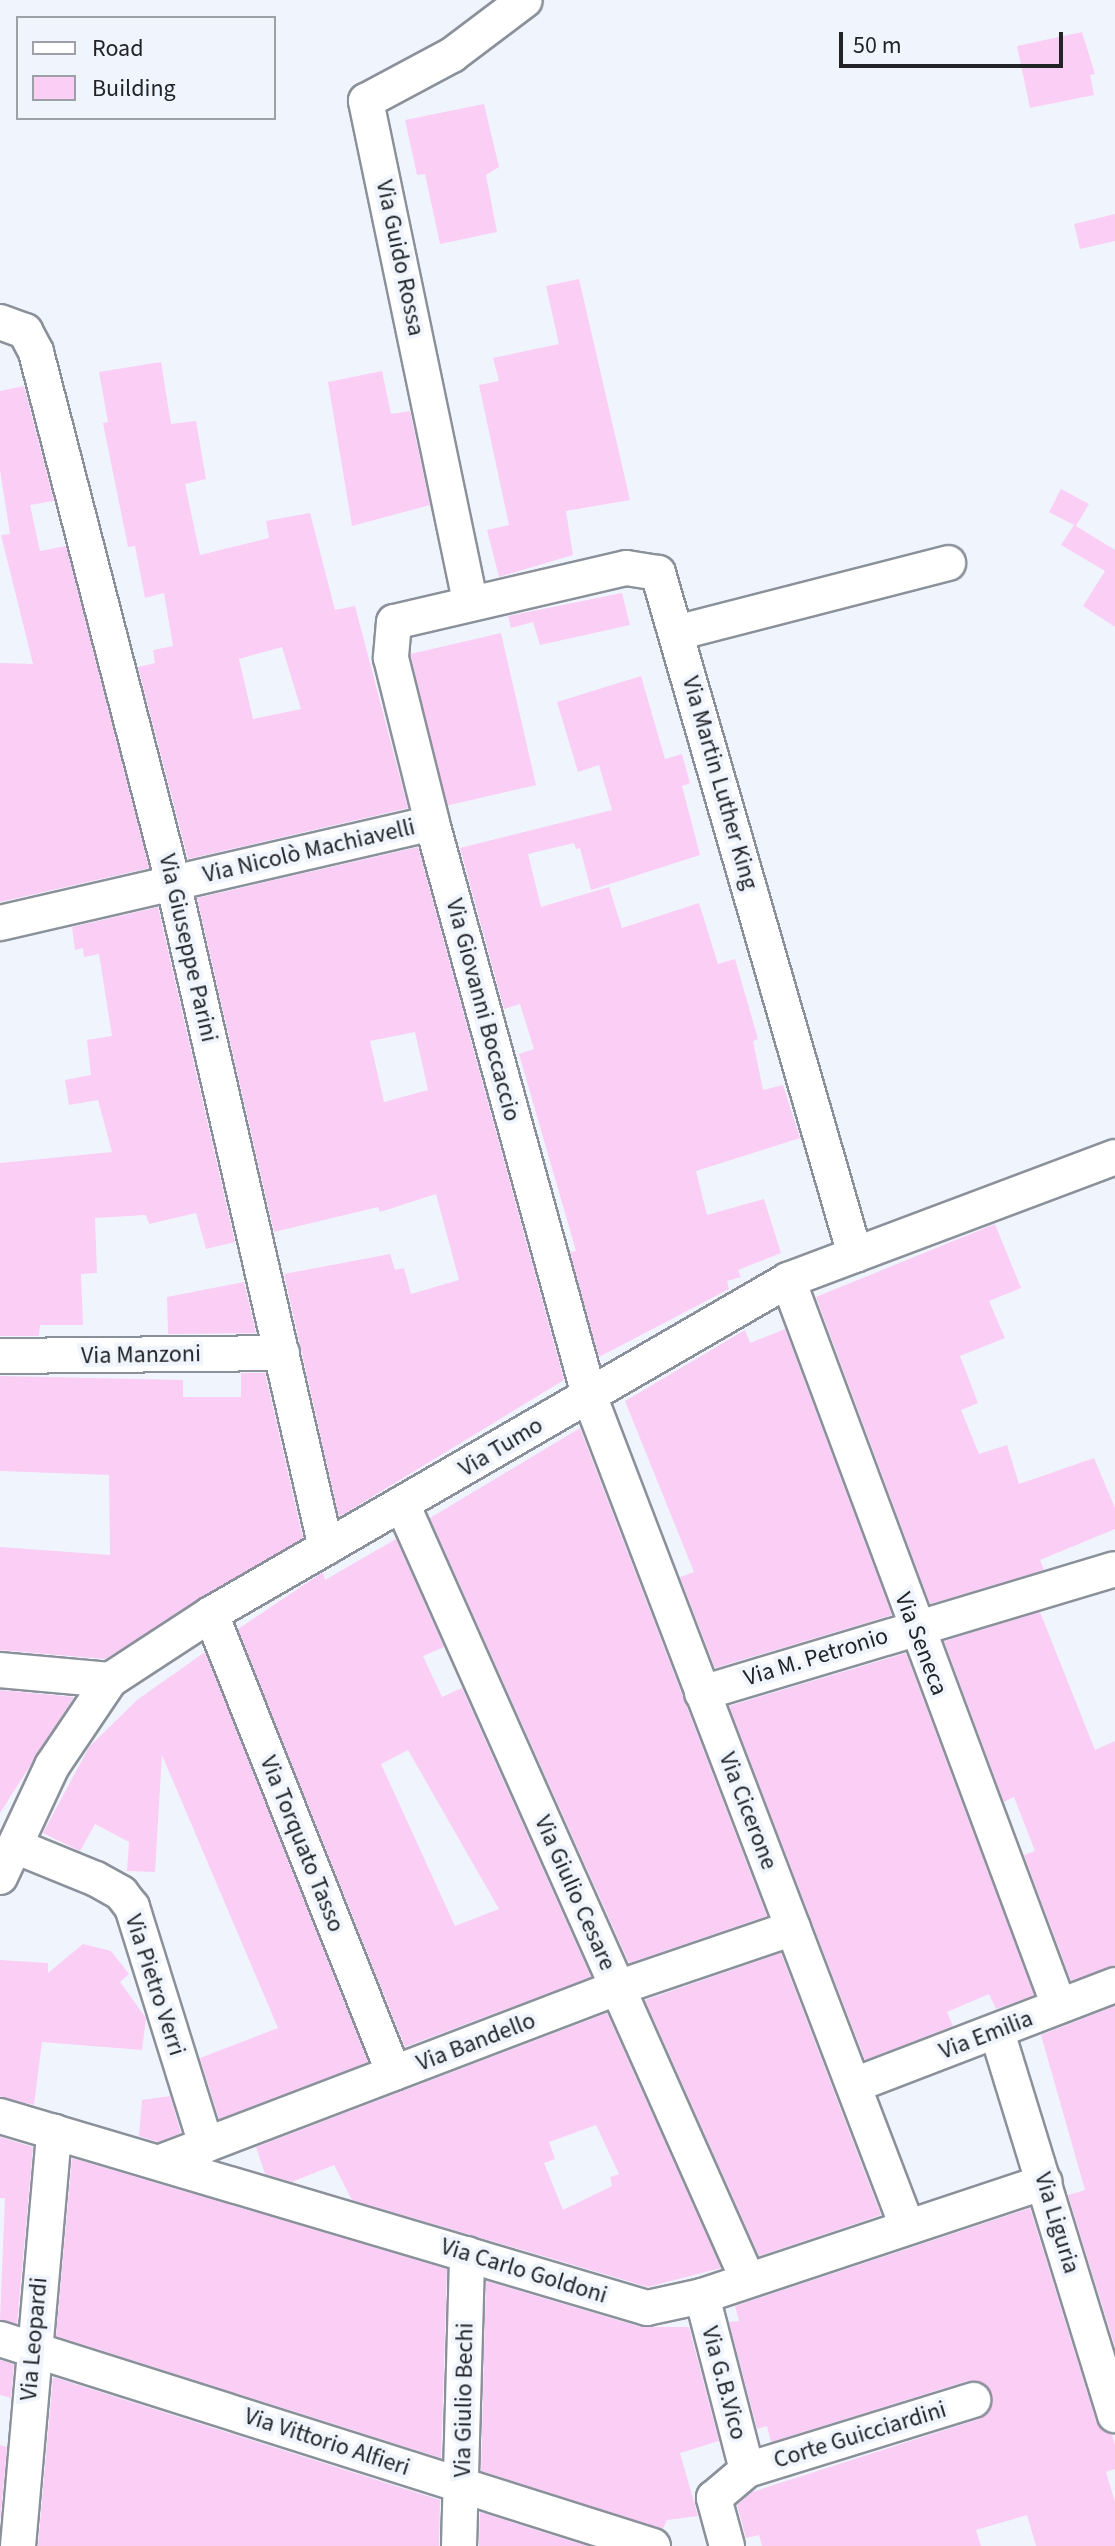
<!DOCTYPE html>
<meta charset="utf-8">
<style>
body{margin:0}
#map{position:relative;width:1115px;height:2546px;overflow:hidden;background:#f0f5fd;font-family:"Source Sans 3",sans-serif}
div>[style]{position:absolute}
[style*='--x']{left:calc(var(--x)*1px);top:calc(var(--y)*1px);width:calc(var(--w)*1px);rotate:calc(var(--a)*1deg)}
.building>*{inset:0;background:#facef5;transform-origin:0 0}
.roads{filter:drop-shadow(2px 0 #8b919a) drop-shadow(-2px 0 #8b919a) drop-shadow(0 2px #8b919a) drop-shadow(0 -2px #8b919a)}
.street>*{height:34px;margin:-17px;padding:0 17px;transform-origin:17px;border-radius:17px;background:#fff}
span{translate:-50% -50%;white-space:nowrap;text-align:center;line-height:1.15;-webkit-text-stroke:8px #f0f5fd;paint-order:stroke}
.street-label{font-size:24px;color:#212327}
.legend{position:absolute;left:16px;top:16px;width:260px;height:104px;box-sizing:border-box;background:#f0f5fd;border:2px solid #9da1a7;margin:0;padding:10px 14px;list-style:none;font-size:24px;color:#212327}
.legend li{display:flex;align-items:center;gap:16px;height:40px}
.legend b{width:40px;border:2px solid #9da1a7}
.scale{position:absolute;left:839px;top:32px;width:224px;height:36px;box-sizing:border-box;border:4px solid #212327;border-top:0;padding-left:10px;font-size:24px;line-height:28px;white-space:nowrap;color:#212327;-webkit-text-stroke:6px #f0f5fd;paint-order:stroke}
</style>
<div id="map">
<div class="building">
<div style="clip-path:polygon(1082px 32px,1095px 74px,1090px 75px,1094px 95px,1030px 108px,1017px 46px)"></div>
<div style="clip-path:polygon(484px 104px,499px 167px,486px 175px,497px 232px,440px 244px,425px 174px,417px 175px,405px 120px)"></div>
<div style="clip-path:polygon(1115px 214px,1115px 241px,1080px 249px,1074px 224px)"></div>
<div style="clip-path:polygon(579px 279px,630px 500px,566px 511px,573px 555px,499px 577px,487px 530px,509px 525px,479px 385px,499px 381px,493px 358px,559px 344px,546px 286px)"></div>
<div style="clip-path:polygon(evenodd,161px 362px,171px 424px,196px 421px,206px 479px,185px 484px,200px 555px,269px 538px,266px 521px,310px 513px,335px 610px,355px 606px,408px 808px,188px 859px,138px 667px,155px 663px,153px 650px,173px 646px,164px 593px,145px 598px,135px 546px,128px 547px,103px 423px,108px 422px,99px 372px,161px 362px,282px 647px,301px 709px,253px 719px,239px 659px,282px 647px)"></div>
<div style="clip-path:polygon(382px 371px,391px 414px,410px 411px,430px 505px,352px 526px,328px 382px)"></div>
<div style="clip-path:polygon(24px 386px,54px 501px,30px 505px,40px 551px,66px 546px,149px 868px,0 902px,0 663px,33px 664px,1px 535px,10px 534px,0 470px,0 391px)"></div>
<div style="clip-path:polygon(1061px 489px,1089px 504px,1076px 526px,1115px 550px,1115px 627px,1083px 606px,1105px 571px,1061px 545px,1074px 525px,1049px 512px)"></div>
<div style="clip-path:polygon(622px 593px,630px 625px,540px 645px,533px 622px,511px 628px,508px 616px)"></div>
<div style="left:501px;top:633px;width:156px;height:93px;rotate:77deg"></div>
<div style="clip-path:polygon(641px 676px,665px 759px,682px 754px,690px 783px,682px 786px,700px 855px,591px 890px,580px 848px,576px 849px,574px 843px,528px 854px,541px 907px,609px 887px,622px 928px,699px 903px,718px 964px,735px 959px,758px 1039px,753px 1041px,763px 1090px,783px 1085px,800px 1138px,696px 1171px,707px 1215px,764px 1199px,781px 1253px,738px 1270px,741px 1277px,727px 1281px,729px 1289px,599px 1357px,570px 1252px,576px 1251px,519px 1054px,534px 1049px,520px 1004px,504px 1009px,460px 848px,612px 810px,599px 765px,578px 772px,557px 702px)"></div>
<div style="clip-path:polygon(evenodd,418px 847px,564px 1380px,339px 1517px,284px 1274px,390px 1254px,395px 1270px,404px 1268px,411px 1294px,459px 1280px,436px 1194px,380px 1212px,378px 1207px,274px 1232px,197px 898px,418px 847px,415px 1032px,428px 1090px,384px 1102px,370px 1041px,415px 1032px)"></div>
<div style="clip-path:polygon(158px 907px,235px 1242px,206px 1249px,196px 1213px,149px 1224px,146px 1215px,95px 1218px,97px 1273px,81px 1274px,83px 1325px,40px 1325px,39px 1336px,0 1336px,0 1163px,112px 1152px,98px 1100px,69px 1105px,65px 1080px,91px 1075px,87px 1040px,112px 1036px,99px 954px,84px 957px,83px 948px,75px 950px,72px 927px)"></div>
<div style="clip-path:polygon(995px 1224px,1021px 1288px,989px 1301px,1005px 1338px,960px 1356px,978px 1403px,961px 1410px,979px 1454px,1007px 1445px,1019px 1484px,1094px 1458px,1115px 1508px,1115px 1529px,1040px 1560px,1044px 1570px,930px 1604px,816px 1297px)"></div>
<div style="clip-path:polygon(244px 1282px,256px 1333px,168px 1334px,167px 1297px)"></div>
<div style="clip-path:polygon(785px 1329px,892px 1615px,715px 1668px,680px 1577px,694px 1572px,625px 1401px,745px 1330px,750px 1343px)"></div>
<div style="clip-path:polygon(241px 1373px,265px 1373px,303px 1538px,105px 1659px,0 1650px,0 1547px,110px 1555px,109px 1475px,0 1471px,0 1376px,183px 1380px,183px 1397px,241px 1397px)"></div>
<div style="clip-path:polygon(580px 1428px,767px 1916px,629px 1963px,430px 1518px)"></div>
<div style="clip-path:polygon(evenodd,396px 1539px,444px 1647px,423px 1656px,442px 1697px,462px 1688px,591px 1977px,405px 2047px,238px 1629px,323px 1572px,325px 1580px,396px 1539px,408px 1750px,499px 1909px,455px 1926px,381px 1764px,408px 1750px)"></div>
<div style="clip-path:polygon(1040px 1612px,1095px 1750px,1115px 1741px,1115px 1965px,1071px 1981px,1024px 1855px,1035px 1851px,1014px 1797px,1004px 1802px,944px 1641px)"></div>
<div style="clip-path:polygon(205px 1652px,368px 2062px,219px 2119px,200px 2058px,278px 2028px,162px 1755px,155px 1872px,127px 1871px,129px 1842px,95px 1824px,80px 1851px,43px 1833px,89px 1747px,137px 1700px)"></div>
<div style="clip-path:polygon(906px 1653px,1034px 1995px,996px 2009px,989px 1994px,947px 2012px,953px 2026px,865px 2060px,729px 1706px)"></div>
<div style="clip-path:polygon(0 1690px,74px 1697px,0 1813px)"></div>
<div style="clip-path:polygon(83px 1944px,111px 1951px,129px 1974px,120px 1982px,146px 2018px,142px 2050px,42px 2042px,34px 2105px,0 2097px,0 1960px,48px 1963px,48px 1973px)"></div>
<div style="clip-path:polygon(781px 1953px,881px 2215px,759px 2256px,645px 2000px)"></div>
<div style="clip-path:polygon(1115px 2006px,1115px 2347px,1068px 2195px,1085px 2190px,1041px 2035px)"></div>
<div style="clip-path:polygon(evenodd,607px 2013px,721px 2268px,648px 2287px,352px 2200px,334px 2165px,292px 2182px,265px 2174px,256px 2147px,607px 2013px,596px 2125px,619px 2174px,610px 2177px,612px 2186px,563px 2210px,544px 2163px,555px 2159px,549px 2142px,596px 2125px)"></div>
<div style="clip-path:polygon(170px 2096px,181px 2133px,158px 2142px,139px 2136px,142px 2100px)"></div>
<div style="clip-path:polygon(0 2137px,33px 2147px,17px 2324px,0 2320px,5px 2198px,0 2198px)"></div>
<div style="clip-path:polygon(72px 2158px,447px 2269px,441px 2458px,56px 2336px)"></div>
<div style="clip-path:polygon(1030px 2208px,1096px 2421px,1112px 2435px,1115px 2445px,1115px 2469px,1106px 2472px,1115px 2502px,1115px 2546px,1036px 2546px,1027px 2515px,976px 2530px,981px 2546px,762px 2546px,759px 2535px,746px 2538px,737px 2505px,752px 2492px,979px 2419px,988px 2413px,992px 2395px,986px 2385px,967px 2381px,771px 2442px,767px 2426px,757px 2429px,729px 2322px,739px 2321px,735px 2306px)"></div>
<div style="clip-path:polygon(486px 2281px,641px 2327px,689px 2327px,719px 2441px,680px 2453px,698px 2516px,667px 2520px,663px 2529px,481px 2471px)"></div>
<div style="clip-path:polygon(0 2360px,14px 2364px,11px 2398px,0 2395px)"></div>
<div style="clip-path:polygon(53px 2377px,440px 2500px,439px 2546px,38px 2546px)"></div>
<div style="clip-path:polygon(0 2445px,7px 2447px,0 2522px)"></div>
<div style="clip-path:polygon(480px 2512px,587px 2546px,479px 2546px)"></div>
</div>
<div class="roads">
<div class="street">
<div style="--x:0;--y:322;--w:27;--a:20"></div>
<div style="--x:25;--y:331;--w:24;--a:62"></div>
<div style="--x:36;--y:352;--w:547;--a:75.51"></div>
<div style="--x:173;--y:882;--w:683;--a:77.06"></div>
<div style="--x:470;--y:601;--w:511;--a:-101.75"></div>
<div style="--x:366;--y:101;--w:98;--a:-28.1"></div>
<div style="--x:452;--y:55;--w:91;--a:-37"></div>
<div style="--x:676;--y:633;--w:281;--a:-14.4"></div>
<div style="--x:0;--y:923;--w:443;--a:-13"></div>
<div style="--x:855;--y:1255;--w:710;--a:-106.11"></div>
<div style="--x:658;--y:573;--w:32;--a:-171"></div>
<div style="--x:626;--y:568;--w:238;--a:166.9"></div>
<div style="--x:394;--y:622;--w:36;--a:95"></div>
<div style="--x:391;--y:658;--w:170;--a:76"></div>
<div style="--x:432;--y:823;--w:593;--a:74.65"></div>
<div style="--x:589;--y:1395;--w:890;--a:69.06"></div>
<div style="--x:788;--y:1280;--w:775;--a:69.53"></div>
<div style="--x:0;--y:1356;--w:282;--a:-0.6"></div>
<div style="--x:403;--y:1506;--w:847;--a:65.98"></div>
<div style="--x:211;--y:1614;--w:494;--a:68.3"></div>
<div style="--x:0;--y:1670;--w:110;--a:5.2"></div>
<div style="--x:702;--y:1693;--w:431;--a:-16.7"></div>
<div style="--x:15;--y:1846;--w:87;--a:22.2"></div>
<div style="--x:96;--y:1879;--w:29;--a:29"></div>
<div style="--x:121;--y:1893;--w:18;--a:52"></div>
<div style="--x:132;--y:1907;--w:249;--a:72.7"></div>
<div style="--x:0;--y:1877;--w:123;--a:-64.9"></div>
<div style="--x:52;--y:1766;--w:104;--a:-56"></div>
<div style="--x:110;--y:1680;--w:121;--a:-33.2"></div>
<div style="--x:211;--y:1614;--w:667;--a:-30.06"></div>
<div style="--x:788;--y:1280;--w:349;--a:-20.6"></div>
<div style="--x:997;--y:2032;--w:401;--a:72.9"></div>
<div style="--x:857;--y:2084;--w:276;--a:-21"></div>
<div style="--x:0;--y:2116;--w:675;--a:16.53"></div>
<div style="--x:647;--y:2308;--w:56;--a:-12.3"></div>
<div style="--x:702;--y:2296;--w:361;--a:-18.4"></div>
<div style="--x:161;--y:2162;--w:488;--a:-20.9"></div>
<div style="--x:617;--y:1988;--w:186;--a:-18.8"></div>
<div style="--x:702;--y:2296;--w:180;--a:75.5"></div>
<div style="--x:0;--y:2339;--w:685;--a:17.59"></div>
<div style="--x:18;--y:2546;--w:416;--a:-85"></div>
<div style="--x:459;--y:2546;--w:292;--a:-88.4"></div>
<div style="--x:727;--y:2546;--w:50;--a:-105.2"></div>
<div style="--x:714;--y:2498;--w:43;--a:-40.3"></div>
<div style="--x:747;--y:2470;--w:237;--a:-17.2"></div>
</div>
</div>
<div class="street-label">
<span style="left:400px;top:258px;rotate:78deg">Via Guido Rossa</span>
<span style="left:720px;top:783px;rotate:74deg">Via Martin Luther King</span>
<span style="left:309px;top:851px;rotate:-13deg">Via Nicolò Machiavelli</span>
<span style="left:188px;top:948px;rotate:77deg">Via Giuseppe Parini</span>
<span style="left:483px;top:1010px;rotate:75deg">Via Giovanni Boccaccio</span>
<span style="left:141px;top:1355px;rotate:-1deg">Via Manzoni</span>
<span style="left:501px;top:1447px;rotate:-31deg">Via Tumo</span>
<span style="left:921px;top:1644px;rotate:69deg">Via Seneca</span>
<span style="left:816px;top:1657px;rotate:-17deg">Via M. Petronio</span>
<span style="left:748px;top:1811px;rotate:69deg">Via Cicerone</span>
<span style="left:302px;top:1844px;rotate:68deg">Via Torquato Tasso</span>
<span style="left:575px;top:1893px;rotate:66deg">Via Giulio Cesare</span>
<span style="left:155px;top:1985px;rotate:72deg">Via Pietro Verri</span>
<span style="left:986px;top:2035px;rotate:-21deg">Via Emilia</span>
<span style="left:476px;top:2042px;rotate:-21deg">Via Bandello</span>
<span style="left:1057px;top:2223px;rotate:73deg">Via Liguria</span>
<span style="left:524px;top:2271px;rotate:17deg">Via Carlo Goldoni</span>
<span style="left:34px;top:2339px;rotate:-85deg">Via Leopardi</span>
<span style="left:724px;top:2383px;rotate:75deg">Via G.B.Vico</span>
<span style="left:464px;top:2400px;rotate:-89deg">Via Giulio Bechi</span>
<span style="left:860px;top:2435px;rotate:-17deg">Corte Guicciardini</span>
<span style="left:327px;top:2442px;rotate:18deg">Via Vittorio Alfieri</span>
</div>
<ul class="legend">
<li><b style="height:10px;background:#fff"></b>Road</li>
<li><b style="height:22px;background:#facef5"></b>Building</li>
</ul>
<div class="scale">50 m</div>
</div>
